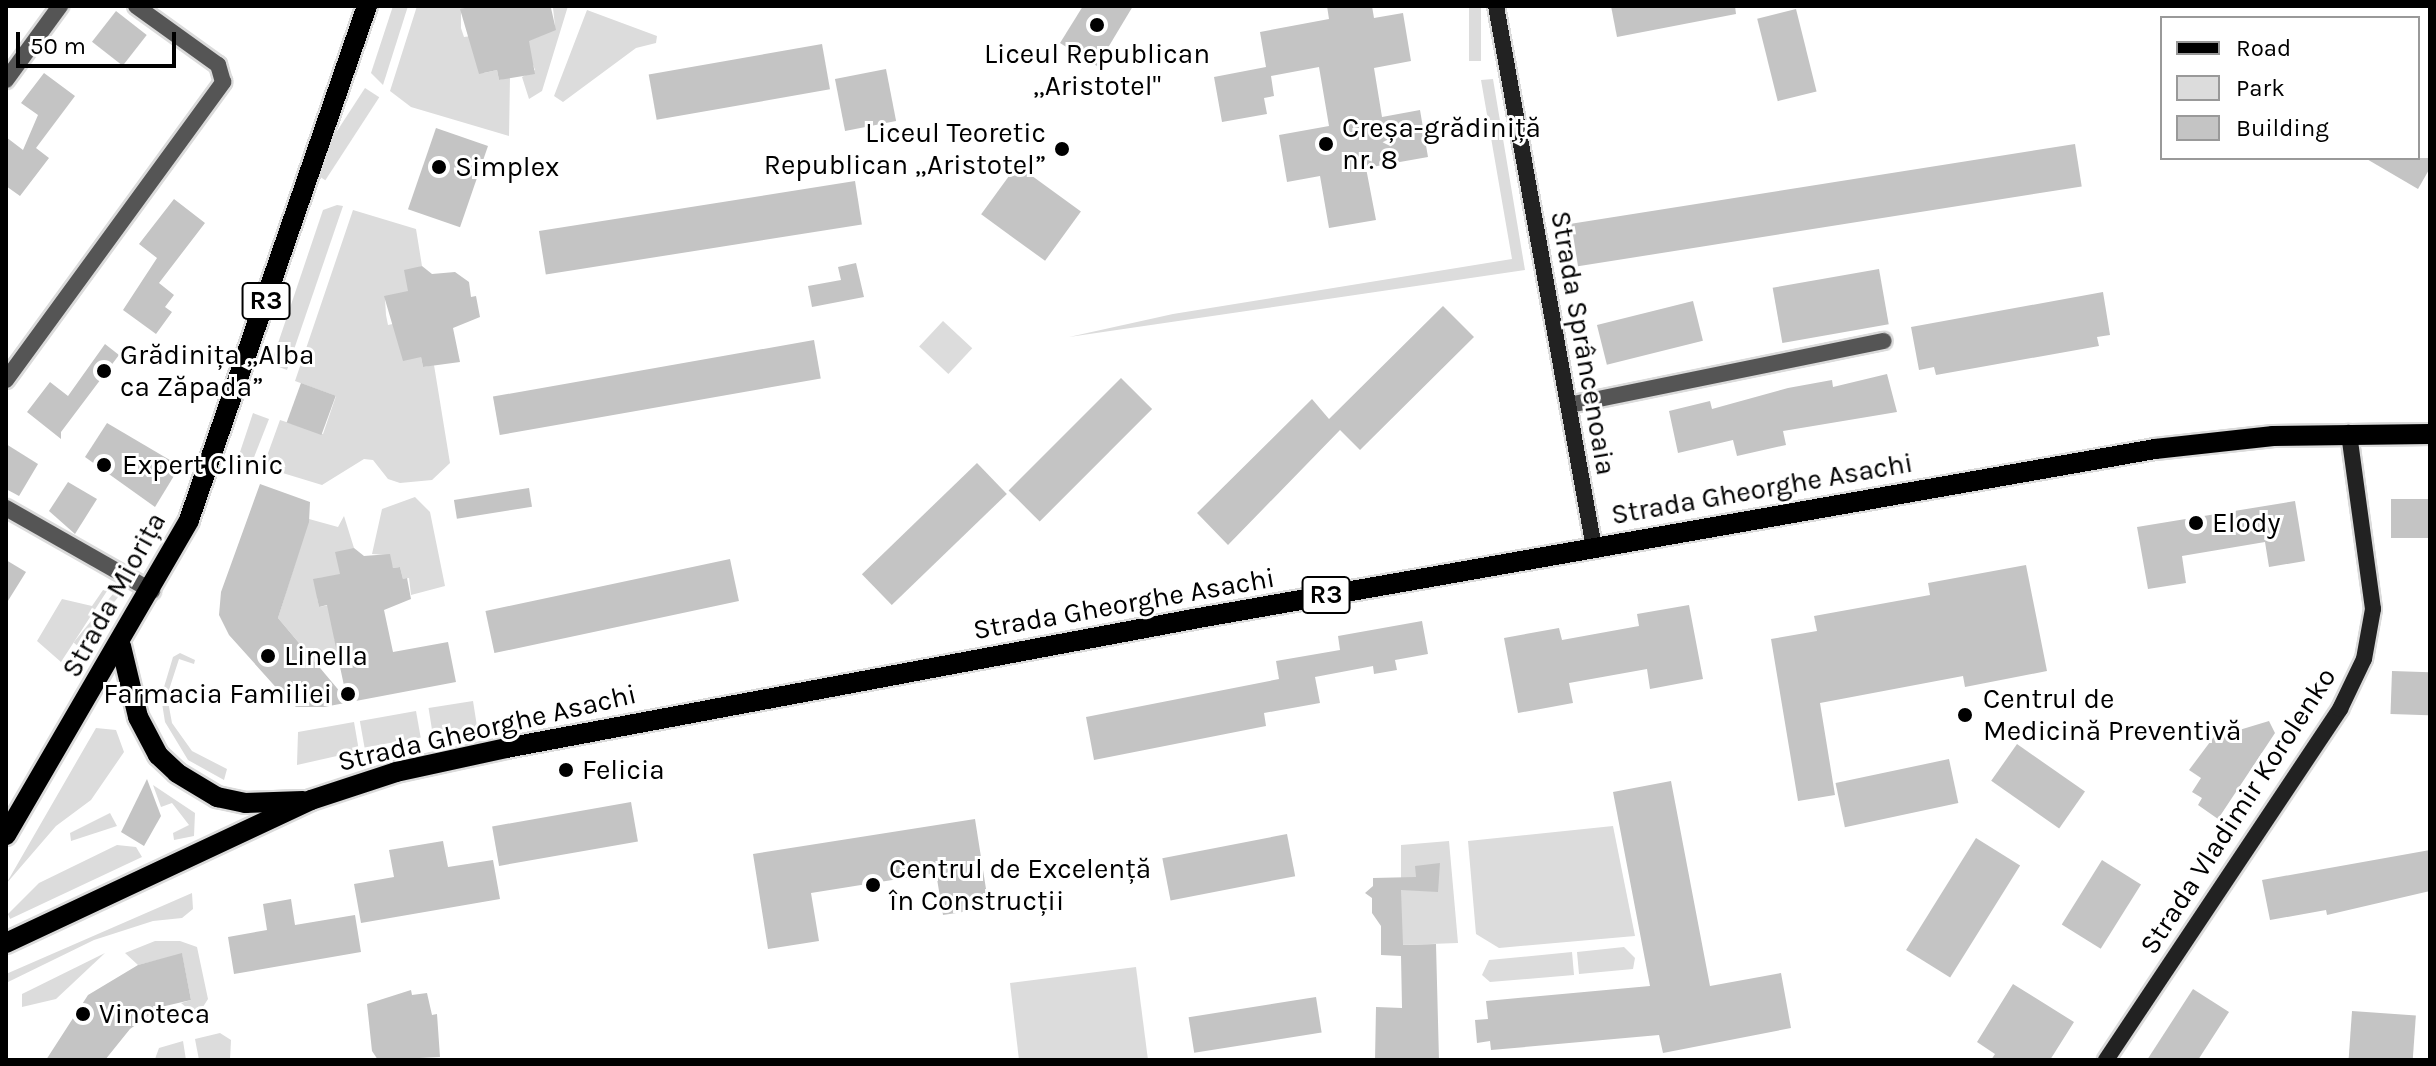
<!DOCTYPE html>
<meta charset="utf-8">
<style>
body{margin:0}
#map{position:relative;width:2436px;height:1066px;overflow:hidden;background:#fff;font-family:Karla,sans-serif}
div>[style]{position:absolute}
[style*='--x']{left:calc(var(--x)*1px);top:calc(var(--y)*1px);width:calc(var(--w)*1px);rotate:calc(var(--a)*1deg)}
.green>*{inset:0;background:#dcdcdc;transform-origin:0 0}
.building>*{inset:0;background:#c4c4c4;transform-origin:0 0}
.roads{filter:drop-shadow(2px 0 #dbdbdb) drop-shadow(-2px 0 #dbdbdb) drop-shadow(0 2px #dbdbdb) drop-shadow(0 -2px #dbdbdb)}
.street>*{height:16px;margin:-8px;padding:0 8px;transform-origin:8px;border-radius:8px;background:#555}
.secondary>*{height:16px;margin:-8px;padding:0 8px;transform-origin:8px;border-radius:8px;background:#222}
.primary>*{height:20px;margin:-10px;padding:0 10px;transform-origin:10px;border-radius:10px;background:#000}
.dots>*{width:22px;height:22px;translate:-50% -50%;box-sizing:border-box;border:4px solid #fff;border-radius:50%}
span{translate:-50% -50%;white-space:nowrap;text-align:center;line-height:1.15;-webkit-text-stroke:6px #fff;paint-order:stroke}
.shield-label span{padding:2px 6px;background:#fff;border:2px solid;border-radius:6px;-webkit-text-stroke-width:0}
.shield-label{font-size:26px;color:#000;font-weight:700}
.poi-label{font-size:28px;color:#000}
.left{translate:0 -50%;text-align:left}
.right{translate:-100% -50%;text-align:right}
.street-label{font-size:28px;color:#000}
.frame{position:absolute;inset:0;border:8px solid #000;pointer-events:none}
.legend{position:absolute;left:2160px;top:16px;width:260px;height:144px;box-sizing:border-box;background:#fff;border:2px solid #999;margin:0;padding:10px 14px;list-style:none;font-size:24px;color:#000}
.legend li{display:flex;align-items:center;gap:16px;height:40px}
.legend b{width:40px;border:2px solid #999}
.scale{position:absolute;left:16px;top:32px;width:160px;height:36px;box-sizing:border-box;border:4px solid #000;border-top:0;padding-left:10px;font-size:24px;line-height:28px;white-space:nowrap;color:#000;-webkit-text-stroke:6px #fff;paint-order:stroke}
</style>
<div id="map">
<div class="green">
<div style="clip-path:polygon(393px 6px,408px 6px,383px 85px,371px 73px)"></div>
<div style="clip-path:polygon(417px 6px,487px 6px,461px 12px,461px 28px,464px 37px,478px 35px,484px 73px,497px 70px,499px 80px,510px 77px,509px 136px,411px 107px,390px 91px)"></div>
<div style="clip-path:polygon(546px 6px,568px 6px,542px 91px,529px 99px,522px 77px,535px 70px,525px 42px,555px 26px,553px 8px)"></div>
<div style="left:1469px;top:6px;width:12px;height:55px"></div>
<div style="clip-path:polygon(587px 10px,657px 36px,656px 43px,636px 48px,563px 102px,554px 96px)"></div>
<div style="clip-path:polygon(1493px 79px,1525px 270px,1069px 337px,1173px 314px,1512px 259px,1481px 80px)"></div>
<div style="left:365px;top:88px;width:17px;height:99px;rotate:33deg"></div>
<div style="clip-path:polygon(337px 205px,343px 206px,287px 370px,271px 364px,323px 210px)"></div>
<div style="clip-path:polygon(353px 210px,416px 229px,422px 266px,405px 273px,411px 294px,385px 299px,386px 315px,388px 325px,402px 322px,403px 357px,421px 357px,423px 367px,434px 365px,450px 463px,432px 480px,400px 483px,388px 479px,373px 460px,364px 459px,322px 485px,263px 467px,280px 420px,323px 434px,336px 396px,295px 381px)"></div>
<div style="left:943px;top:321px;width:40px;height:35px;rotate:43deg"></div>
<div style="clip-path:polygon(253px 413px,269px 419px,251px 465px,240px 452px)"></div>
<div style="clip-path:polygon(415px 497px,430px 512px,445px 586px,411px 595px,409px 578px,403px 579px,400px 567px,393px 568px,387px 555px,372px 554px,382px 509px)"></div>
<div style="clip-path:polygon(344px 516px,354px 548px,342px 576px,319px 578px,317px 597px,319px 607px,334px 604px,334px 639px,356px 657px,316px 663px,278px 618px,309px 519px,338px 527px)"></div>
<div style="left:117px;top:589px;width:6px;height:69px;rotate:39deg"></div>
<div style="clip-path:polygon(103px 590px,107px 591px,61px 662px,37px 641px,62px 599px,92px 606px)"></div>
<div style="clip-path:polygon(180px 653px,195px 660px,194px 664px,179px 659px,167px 696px,172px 723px,192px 751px,227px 769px,224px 780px,188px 760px,165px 722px,161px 697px,173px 657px)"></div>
<div style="left:473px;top:701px;width:26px;height:45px;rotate:81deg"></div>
<div style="left:416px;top:711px;width:27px;height:57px;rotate:80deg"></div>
<div style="clip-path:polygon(354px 722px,359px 751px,297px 765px,298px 732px)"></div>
<div style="clip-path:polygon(96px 728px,116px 730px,124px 752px,91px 800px,56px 826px,6px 884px)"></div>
<div style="clip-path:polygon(153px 785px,195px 813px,194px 836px,174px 840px,173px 833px,189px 825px,172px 803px,161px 807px)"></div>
<div style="clip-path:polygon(110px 813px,117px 826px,71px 841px,70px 833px)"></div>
<div style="clip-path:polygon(1613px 826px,1635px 936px,1499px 948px,1476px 934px,1468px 841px)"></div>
<div style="clip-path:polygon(1449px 841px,1458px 943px,1401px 945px,1401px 845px)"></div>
<div style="clip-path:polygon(117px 845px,136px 847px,142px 857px,10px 919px,8px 914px,39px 883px)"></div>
<div style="clip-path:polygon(192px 893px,193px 909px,182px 918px,153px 921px,94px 940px,6px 983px,6px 974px)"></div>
<div style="clip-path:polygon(155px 941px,180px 941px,197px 947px,208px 999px,201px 1010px,192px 1012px,181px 1003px,191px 1000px,182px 954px,138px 965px,125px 953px)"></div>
<div style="clip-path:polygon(1624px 947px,1635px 958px,1633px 969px,1579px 974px,1577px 952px)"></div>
<div style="clip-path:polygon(1572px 952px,1574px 975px,1490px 982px,1482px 975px,1489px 960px)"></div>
<div style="clip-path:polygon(105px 953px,56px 999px,22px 1007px,22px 994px)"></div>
<div style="clip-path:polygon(1136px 967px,1148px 1060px,1019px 1060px,1010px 983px)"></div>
<div style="clip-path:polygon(220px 1033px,231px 1040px,230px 1060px,199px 1060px,195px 1039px)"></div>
<div style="clip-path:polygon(183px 1041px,186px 1060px,155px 1059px,159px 1048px)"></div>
</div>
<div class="building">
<div style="clip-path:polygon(475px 6px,551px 8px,556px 30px,529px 41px,535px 74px,499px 80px,497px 70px,479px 74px,460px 9px)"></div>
<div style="clip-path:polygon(1083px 6px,1133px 6px,1097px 66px,1060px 43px)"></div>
<div style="clip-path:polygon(1327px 6px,1372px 6px,1374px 18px,1403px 13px,1411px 61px,1374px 68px,1382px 117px,1420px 110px,1428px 157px,1366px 168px,1376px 220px,1329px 228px,1320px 176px,1287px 182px,1279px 135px,1329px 126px,1319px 67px,1271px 76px,1274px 96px,1264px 98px,1267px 114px,1222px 122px,1214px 77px,1266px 67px,1260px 32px,1329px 19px)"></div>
<div style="clip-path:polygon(1611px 6px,1735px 6px,1736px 14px,1617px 37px)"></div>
<div style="left:1796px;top:9px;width:85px;height:40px;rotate:76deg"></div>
<div style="left:116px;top:11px;width:39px;height:39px;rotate:38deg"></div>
<div style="left:822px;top:44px;width:46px;height:176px;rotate:80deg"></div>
<div style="left:886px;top:69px;width:53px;height:52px;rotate:79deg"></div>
<div style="clip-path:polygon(44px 73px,75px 96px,36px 148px,49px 158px,20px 196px,6px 186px,6px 137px,23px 150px,38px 115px,21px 103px)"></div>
<div style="left:436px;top:128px;width:55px;height:86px;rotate:19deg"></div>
<div style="left:2075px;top:144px;width:43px;height:510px;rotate:81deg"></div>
<div style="clip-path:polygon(2365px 158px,2430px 158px,2430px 168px,2418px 189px)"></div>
<div style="left:1017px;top:165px;width:79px;height:61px;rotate:36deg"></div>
<div style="left:855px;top:181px;width:44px;height:320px;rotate:81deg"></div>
<div style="clip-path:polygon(174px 199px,205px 223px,159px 283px,174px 295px,165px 307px,172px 312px,156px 334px,123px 310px,157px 258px,139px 244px)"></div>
<div style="clip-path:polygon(856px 263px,864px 297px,812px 307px,808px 286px,841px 280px,838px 267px)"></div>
<div style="clip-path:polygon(422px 266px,432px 274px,455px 272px,469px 282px,471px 297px,476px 296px,480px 317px,453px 328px,460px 362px,423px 367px,421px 357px,403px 361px,384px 296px,408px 291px,404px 270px)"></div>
<div style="left:1879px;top:269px;width:56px;height:108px;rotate:80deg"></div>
<div style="clip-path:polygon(2103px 292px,2110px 335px,2097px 337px,2099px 346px,1936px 375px,1934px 367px,1919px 370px,1911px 327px)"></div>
<div style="left:1693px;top:301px;width:41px;height:99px;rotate:76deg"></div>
<div style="clip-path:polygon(1443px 306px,1474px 337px,1360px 450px,1340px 430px,1228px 545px,1197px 513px,1312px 399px,1329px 419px)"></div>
<div style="left:814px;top:340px;width:39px;height:326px;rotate:80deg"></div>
<div style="clip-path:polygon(105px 344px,119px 355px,61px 432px,61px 439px,27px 412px,50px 382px,68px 396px)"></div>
<div style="clip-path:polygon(1887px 374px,1897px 412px,1783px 431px,1786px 445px,1737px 456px,1733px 440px,1678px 453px,1669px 411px,1710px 401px,1712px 409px,1788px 388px,1832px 380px,1833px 387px)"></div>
<div style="left:1121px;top:378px;width:44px;height:159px;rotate:45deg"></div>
<div style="left:301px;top:383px;width:37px;height:42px;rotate:20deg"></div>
<div style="clip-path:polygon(107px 423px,180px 466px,155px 507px,85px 457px)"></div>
<div style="clip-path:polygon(6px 444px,38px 464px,19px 496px,6px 489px)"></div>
<div style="left:977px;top:463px;width:43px;height:160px;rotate:46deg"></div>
<div style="clip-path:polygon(68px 482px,97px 499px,75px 534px,49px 511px)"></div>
<div style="clip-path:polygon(260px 484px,310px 502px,309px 522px,278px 618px,347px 700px,327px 605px,319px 607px,313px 579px,340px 574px,335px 552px,354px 548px,364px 556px,390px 554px,393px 568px,400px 567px,403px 579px,407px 578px,411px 599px,384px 610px,393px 652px,448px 642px,456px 682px,324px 707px,296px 707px,281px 693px,229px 635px,219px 615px,221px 592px)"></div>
<div style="left:529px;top:488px;width:19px;height:76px;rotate:81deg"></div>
<div style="left:2391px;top:499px;width:39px;height:39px"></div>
<div style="clip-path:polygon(2295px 501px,2305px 561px,2269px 567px,2265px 542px,2182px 556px,2186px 583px,2148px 589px,2137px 527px)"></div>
<div style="left:730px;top:559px;width:43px;height:250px;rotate:78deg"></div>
<div style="clip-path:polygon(6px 560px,26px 572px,6px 604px)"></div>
<div style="clip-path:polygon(2026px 565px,2047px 671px,1965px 687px,1963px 676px,1820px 703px,1835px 795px,1798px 801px,1771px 639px,1817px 631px,1814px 616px,1930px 595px,1928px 583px)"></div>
<div style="clip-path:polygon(1689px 605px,1703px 679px,1650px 689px,1647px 669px,1569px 683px,1573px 703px,1518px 713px,1504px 638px,1559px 628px,1562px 640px,1639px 626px,1637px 614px)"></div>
<div style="clip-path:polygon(1422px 621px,1428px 654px,1395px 660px,1397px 670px,1374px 674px,1373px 666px,1315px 677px,1320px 703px,1264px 713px,1266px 726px,1094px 760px,1086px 717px,1279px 679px,1276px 661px,1340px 650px,1338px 636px)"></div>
<div style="left:2392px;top:671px;width:38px;height:43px;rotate:2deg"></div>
<div style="clip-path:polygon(2269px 721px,2275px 733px,2218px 819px,2198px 805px,2202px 798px,2192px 792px,2201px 778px,2189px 770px,2219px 730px,2226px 734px)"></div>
<div style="left:2017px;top:744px;width:83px;height:45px;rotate:35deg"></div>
<div style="left:1949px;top:759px;width:45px;height:116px;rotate:78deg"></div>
<div style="clip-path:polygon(147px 779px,161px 816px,144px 846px,121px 832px)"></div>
<div style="clip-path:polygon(1671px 781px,1710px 986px,1781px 973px,1791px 1028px,1663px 1053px,1659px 1035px,1491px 1050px,1490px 1041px,1477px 1043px,1475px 1020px,1488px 1019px,1486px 1001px,1650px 986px,1613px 792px)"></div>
<div style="left:631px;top:802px;width:40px;height:141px;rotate:80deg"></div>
<div style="clip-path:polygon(975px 819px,989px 908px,943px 915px,936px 873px,811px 893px,819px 941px,768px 949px,753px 854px)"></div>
<div style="left:1287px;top:834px;width:43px;height:127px;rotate:79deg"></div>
<div style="left:1976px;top:838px;width:52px;height:132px;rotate:32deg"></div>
<div style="clip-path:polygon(443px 841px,448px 867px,493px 860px,500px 899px,361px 923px,354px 884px,394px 877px,389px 850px)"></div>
<div style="clip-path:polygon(2430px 850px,2430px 891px,2327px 915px,2326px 910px,2270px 920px,2262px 880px)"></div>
<div style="left:2102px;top:860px;width:46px;height:76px;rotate:32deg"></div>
<div style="clip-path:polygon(1440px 863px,1438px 892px,1401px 890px,1403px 945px,1436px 944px,1439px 1060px,1375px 1060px,1376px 1007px,1402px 1008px,1401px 956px,1381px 955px,1381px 926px,1372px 913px,1372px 898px,1365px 893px,1373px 886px,1373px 878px,1416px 877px,1415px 866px)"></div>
<div style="clip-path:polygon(291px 899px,295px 925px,355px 915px,361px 952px,234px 974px,228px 937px,267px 930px,263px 904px)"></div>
<div style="clip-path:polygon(182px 953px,191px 1000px,161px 1007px,130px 1029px,105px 1060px,46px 1060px,88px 995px,138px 965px)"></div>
<div style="clip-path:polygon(2013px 984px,2074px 1022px,2050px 1060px,1991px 1060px,1995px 1054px,1977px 1042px)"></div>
<div style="clip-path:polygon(2193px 989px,2229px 1012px,2198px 1060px,2147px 1060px)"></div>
<div style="clip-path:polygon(411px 990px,412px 995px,427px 993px,432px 1015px,437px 1014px,440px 1057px,378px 1060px,372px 1051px,367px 1004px)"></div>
<div style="left:1316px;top:997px;width:36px;height:129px;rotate:81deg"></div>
<div style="left:2352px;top:1011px;width:64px;height:49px;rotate:4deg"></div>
</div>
<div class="roads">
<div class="street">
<div style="--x:6;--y:80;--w:92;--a:-53.9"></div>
<div style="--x:6;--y:380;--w:369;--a:-53.9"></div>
<div style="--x:223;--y:82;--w:18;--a:-106"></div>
<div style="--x:218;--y:65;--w:101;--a:-144.3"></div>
<div style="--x:1569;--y:405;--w:321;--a:-11.5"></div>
<div style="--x:6;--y:508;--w:168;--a:29.6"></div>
</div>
<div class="secondary">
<div style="--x:1496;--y:6;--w:551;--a:79.75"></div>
<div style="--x:2106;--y:1060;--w:422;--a:-56.3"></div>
<div style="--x:2340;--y:709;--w:55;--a:-64.4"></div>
<div style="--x:2364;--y:659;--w:51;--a:-79.8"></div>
<div style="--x:2373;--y:609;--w:178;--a:-97.8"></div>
</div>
<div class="primary">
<div style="--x:121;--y:646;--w:73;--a:76.5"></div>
<div style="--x:138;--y:717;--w:43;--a:62.2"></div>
<div style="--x:158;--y:755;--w:26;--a:43"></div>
<div style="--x:177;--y:773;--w:47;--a:31"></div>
<div style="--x:217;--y:797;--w:29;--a:12"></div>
<div style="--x:245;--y:803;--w:58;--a:-2"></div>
<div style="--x:6;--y:835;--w:364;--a:-59.8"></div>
<div style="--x:189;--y:520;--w:544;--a:-70.9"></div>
<div style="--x:6;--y:943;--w:337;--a:-25.1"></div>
<div style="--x:311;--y:800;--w:89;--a:-18.2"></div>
<div style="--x:396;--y:772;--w:113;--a:-12.3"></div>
<div style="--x:506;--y:748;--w:699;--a:-10.63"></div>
<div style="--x:1193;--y:619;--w:977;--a:-10.02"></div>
<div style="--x:2155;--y:449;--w:119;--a:-6.3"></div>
<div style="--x:2273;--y:436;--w:157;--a:-0.7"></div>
</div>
</div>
<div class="dots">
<div style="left:1097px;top:25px;background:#000"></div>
<div style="left:1326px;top:144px;background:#000"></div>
<div style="left:1062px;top:149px;background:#000"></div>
<div style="left:439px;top:167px;background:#000"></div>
<div style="left:104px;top:371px;background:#000"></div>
<div style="left:104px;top:465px;background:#000"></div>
<div style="left:2196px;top:523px;background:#000"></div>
<div style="left:268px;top:656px;background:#000"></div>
<div style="left:348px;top:694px;background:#000"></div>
<div style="left:1965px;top:715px;background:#000"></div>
<div style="left:566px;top:770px;background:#000"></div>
<div style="left:873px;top:885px;background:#000"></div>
<div style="left:83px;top:1014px;background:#000"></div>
</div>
<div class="shield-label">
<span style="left:266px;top:301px">R3</span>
<span style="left:1326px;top:595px">R3</span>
</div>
<div class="poi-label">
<span style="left:1097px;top:70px">Liceul Republican<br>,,Aristotel"</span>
<span class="left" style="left:1342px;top:144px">Creșa-grădiniță<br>nr. 8</span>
<span class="right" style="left:1046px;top:149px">Liceul Teoretic<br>Republican „Aristotel”</span>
<span class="left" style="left:455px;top:167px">Simplex</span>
<span class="left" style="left:120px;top:371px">Grădinița „Alba<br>ca Zăpada”</span>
<span class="left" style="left:122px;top:465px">Expert Clinic</span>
<span class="left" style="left:2212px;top:523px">Elody</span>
<span class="left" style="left:284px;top:656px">Linella</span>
<span class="right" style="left:332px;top:694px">Farmacia Familiei</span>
<span class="left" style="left:1983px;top:715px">Centrul de<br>Medicină Preventivă</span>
<span class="left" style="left:582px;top:770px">Felicia</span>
<span class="left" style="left:889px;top:885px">Centrul de Excelență<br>în Construcții</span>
<span class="left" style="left:99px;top:1014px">Vinoteca</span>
</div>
<div class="street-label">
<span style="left:1583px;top:343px;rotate:80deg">Strada Sprâncenoaia</span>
<span style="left:1762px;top:489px;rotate:-10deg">Strada Gheorghe Asachi</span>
<span style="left:114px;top:595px;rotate:-61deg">Strada Miorița</span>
<span style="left:1124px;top:604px;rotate:-10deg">Strada Gheorghe Asachi</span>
<span style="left:487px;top:728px;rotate:-13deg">Strada Gheorghe Asachi</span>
<span style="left:2238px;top:811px;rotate:-57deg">Strada Vladimir Korolenko</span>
</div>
<div class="frame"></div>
<ul class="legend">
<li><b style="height:10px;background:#000"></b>Road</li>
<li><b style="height:22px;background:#dcdcdc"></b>Park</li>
<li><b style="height:22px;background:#c4c4c4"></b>Building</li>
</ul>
<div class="scale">50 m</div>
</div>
